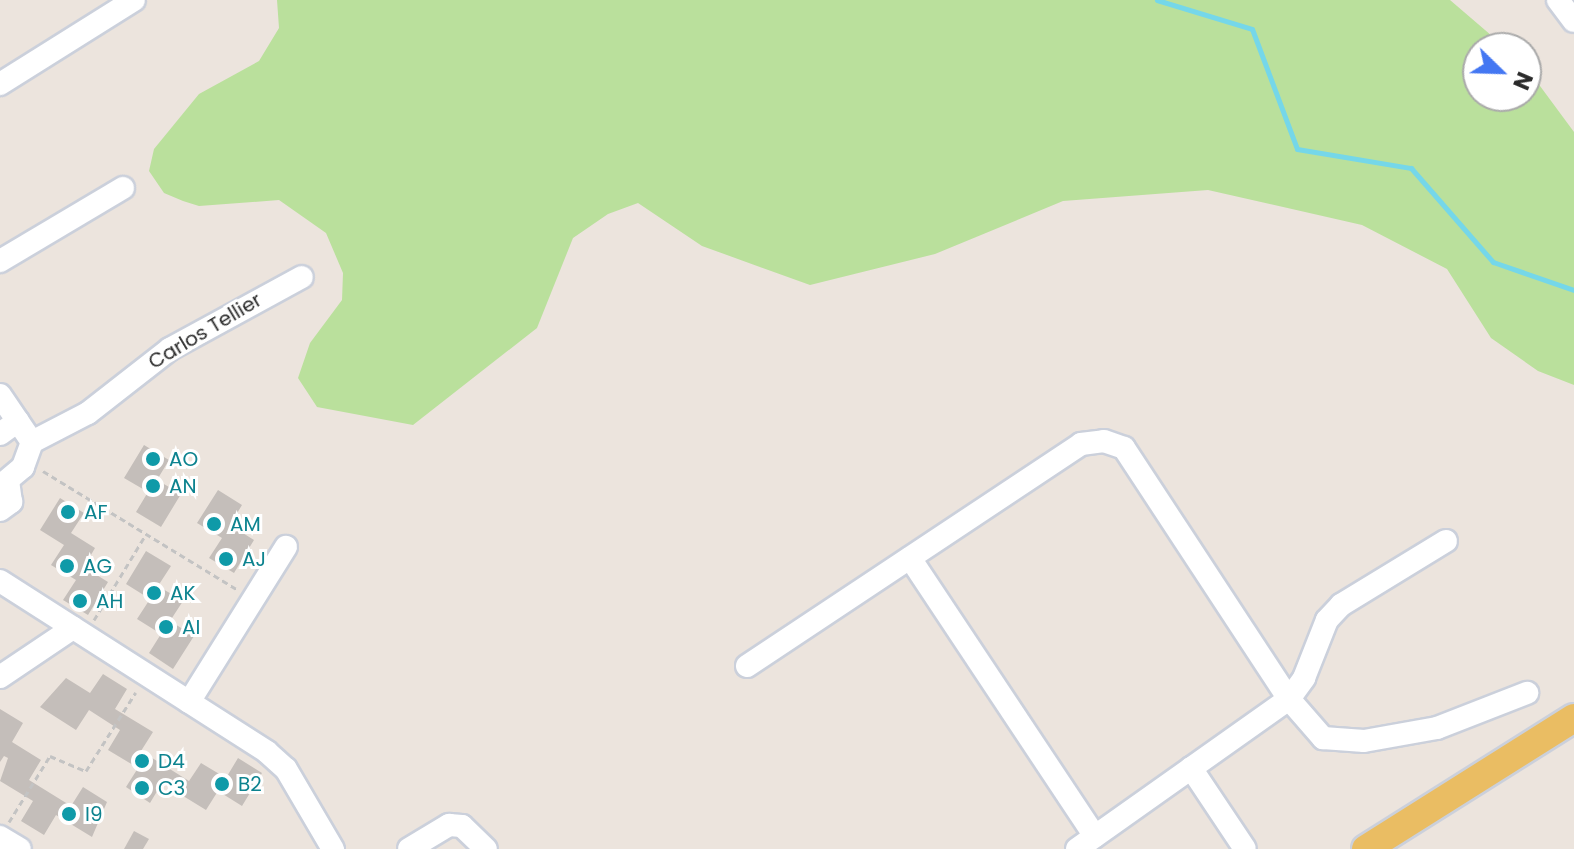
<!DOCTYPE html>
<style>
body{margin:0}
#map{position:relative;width:1574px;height:849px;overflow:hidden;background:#ece4dd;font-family:Poppins,sans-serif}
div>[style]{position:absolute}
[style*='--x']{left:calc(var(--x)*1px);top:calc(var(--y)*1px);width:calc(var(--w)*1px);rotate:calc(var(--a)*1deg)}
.green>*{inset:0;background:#bae09c}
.stream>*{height:5px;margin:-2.5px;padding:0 2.5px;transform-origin:2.5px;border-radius:2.5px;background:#75d7e9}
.building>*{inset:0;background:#c4beba}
.path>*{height:3px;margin-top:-1.5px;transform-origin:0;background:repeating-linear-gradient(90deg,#c3c3c3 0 6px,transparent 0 10px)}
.roads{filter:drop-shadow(2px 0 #cbd0db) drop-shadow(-2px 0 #cbd0db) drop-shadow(0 2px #cbd0db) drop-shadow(0 -2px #cbd0db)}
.minor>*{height:22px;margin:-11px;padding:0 11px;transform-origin:11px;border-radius:11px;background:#fff}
.major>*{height:28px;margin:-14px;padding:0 14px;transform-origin:14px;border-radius:14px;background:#eabd63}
.dots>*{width:22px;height:22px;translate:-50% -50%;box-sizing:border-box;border:4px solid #fff;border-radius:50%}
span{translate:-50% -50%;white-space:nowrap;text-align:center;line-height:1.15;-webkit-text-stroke:6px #fff;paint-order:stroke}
.street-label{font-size:20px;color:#2a2a2a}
.culture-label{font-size:20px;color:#0d838f}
.left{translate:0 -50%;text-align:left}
.north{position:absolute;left:1462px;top:32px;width:80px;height:80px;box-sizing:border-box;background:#fff;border:2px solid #aaa;border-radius:50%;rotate:113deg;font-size:22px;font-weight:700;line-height:32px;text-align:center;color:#2a2a2a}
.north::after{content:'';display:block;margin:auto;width:28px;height:36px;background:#4477f2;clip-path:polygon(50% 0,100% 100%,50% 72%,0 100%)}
</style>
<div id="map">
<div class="green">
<div style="clip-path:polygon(277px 0,1450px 0,1506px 48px,1478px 48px,1478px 96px,1526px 96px,1526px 67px,1574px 132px,1574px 385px,1538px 371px,1491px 338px,1447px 269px,1362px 225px,1208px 190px,1063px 201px,935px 254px,810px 285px,702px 246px,638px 203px,608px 214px,573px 238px,537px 328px,413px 425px,317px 407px,298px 378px,310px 343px,342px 300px,343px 273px,326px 233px,279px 200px,199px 206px,183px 201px,164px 193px,149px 171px,154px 149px,199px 94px,259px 61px,279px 28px)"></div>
</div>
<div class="stream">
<div style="--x:1157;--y:0;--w:99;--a:17"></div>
<div style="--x:1252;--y:29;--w:128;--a:69.4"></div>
<div style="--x:1297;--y:149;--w:116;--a:9.5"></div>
<div style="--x:1411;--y:168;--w:125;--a:48.9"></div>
<div style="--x:1493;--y:262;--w:86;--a:19.1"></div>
</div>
<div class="building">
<div style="clip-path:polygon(144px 445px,169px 460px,157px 480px,181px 494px,161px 527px,136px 512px,148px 492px,124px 478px)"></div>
<div style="clip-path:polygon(218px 490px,242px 505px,230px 525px,254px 540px,234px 573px,209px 558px,222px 538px,197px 523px)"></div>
<div style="clip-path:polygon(60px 498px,84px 513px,71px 533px,95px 548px,84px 567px,108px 582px,88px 615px,63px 600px,76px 580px,51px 565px,64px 545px,40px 530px)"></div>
<div style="clip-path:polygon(146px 551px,171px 566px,158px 586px,183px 601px,170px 621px,194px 636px,173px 669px,149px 653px,161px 634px,137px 619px,150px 599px,126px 584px)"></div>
<div style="clip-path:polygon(103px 674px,127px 689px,115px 709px,153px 732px,141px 751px,189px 781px,201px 763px,226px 778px,238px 758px,262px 773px,242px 806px,218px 791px,206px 810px,162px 783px,150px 803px,126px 787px,138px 768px,108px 750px,120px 730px,89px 710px,76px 730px,40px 707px,66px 678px,90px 693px)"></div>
<div style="clip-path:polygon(0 709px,23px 723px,12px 742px,41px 760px,29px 780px,71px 806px,83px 787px,107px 802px,92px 837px,56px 815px,44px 835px,21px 821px,33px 801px,0 781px,8px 758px,4px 756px,0 762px)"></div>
<div style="clip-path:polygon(134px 831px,149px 839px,143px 849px,124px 849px)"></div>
</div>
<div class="path">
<div style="--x:43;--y:471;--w:228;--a:31.4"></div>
<div style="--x:94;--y:620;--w:100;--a:-58.8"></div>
<div style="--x:9;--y:822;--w:78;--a:-58.2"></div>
<div style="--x:50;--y:756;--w:39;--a:23"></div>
<div style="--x:86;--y:771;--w:93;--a:-57.7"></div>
</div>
<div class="roads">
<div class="minor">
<div style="--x:1558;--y:0;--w:26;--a:53"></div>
<div style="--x:0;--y:84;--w:158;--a:-32.1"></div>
<div style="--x:0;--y:261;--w:143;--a:-30.7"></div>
<div style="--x:0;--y:395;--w:57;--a:55.8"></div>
<div style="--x:32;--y:442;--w:27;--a:110"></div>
<div style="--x:23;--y:467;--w:30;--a:140"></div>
<div style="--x:0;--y:434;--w:22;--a:-36"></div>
<div style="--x:32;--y:442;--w:63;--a:-27.4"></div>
<div style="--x:88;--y:413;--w:104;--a:-38"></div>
<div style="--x:170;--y:349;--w:150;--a:-28.6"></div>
<div style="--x:0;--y:510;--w:14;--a:-36"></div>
<div style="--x:11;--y:502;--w:21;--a:-98"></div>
<div style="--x:910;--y:558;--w:334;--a:56.4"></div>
<div style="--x:0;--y:581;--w:317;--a:32.6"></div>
<div style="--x:267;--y:752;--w:25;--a:42"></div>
<div style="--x:286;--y:769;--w:93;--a:59.6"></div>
<div style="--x:747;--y:666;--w:401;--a:-33.6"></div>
<div style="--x:1081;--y:444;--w:23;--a:-7"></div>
<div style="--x:1104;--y:441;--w:21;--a:19"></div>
<div style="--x:1124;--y:448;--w:300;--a:56.7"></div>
<div style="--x:1289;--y:699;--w:52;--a:48.9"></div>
<div style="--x:1323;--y:738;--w:41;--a:4.2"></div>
<div style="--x:1364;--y:741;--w:74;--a:-10.1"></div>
<div style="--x:1437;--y:728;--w:97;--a:-21.3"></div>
<div style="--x:0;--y:677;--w:88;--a:-33.9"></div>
<div style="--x:189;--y:702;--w:183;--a:-58"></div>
<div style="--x:1191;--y:768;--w:97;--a:56.3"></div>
<div style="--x:0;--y:837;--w:23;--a:31"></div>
<div style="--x:409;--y:849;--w:47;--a:-31"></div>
<div style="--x:449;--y:825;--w:13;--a:4"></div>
<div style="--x:462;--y:826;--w:33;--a:44"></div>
<div style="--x:1077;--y:849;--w:260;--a:-35.3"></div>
<div style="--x:1289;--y:699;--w:26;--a:-54"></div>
<div style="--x:1304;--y:678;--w:62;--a:-68.4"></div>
<div style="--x:1327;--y:620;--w:21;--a:-47"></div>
<div style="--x:1341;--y:605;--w:123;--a:-31.4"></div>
</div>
<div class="major">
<div style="--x:1366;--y:849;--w:246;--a:-32.2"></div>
</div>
</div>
<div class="dots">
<div style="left:153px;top:459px;background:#0f9aa8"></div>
<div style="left:153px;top:486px;background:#0f9aa8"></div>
<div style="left:68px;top:512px;background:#0f9aa8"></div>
<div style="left:214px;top:524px;background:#0f9aa8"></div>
<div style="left:226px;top:559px;background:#0f9aa8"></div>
<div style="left:67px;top:566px;background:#0f9aa8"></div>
<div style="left:154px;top:593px;background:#0f9aa8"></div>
<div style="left:80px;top:601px;background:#0f9aa8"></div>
<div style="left:166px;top:627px;background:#0f9aa8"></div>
<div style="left:142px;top:761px;background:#0f9aa8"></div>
<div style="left:222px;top:784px;background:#0f9aa8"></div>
<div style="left:142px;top:788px;background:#0f9aa8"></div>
<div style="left:69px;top:814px;background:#0f9aa8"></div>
</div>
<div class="street-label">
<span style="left:205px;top:331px;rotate:-31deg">Carlos Tellier</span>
</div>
<div class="culture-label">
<span class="left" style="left:169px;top:459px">AO</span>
<span class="left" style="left:169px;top:486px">AN</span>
<span class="left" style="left:84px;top:512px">AF</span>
<span class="left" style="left:230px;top:524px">AM</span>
<span class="left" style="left:242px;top:559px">AJ</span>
<span class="left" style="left:83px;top:566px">AG</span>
<span class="left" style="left:170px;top:593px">AK</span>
<span class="left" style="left:96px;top:601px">AH</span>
<span class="left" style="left:182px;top:627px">AI</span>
<span class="left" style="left:158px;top:761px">D4</span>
<span class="left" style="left:238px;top:784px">B2</span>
<span class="left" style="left:158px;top:788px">C3</span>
<span class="left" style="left:85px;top:814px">I9</span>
</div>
<div class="north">N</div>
</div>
